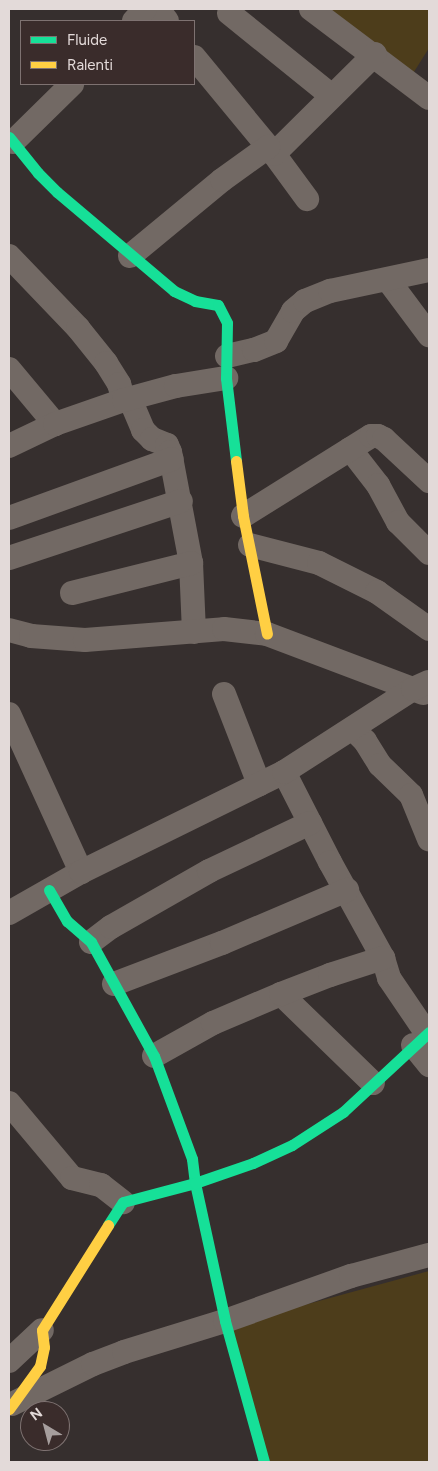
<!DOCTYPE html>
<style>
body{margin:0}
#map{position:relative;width:438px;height:1471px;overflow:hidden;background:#362f2e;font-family:Figtree,sans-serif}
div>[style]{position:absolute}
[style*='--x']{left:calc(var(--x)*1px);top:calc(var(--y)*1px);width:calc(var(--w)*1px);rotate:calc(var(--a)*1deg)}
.green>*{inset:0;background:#4d3d1b}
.street>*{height:24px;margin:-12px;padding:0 12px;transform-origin:12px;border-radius:12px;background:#726964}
.fast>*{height:11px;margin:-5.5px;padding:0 5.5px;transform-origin:5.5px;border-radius:5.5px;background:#16e098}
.slow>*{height:11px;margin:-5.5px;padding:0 5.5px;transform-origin:5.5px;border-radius:5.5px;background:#ffcf43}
span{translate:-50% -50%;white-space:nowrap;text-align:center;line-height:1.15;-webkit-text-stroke:5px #3a2c2b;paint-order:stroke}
.frame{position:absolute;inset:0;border:10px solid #e3dad9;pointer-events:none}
.legend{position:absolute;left:20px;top:20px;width:175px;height:65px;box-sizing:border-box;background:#3a2c2b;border:1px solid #7e7271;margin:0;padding:6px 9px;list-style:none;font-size:15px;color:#e3dad9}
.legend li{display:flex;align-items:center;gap:10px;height:25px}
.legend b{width:25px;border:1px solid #7e7271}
.north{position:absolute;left:20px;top:1401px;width:50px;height:50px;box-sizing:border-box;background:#3a2c2b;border:1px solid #7e7271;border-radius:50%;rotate:323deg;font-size:14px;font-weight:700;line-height:20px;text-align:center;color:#e3dad9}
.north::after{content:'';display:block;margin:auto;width:18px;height:22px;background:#a69e9d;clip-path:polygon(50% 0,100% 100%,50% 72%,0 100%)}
</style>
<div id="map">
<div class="green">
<div style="clip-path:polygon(306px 9px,429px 9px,429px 48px,412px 75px)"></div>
<div style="clip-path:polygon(429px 1271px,429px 1462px,268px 1462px,231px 1325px)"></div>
</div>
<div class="street">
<div style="--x:158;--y:9;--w:15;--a:53"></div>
<div style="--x:311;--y:9;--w:148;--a:37"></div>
<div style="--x:229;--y:13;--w:132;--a:38.9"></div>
<div style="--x:134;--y:21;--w:16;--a:-47"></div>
<div style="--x:194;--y:57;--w:126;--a:50.5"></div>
<div style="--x:274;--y:154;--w:56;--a:53.7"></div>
<div style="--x:13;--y:142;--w:83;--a:-44.5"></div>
<div style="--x:274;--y:154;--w:142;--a:-44.7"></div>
<div style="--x:9;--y:256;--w:100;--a:46.2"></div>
<div style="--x:78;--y:328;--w:45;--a:51.3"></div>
<div style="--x:106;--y:363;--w:25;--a:58"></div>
<div style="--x:119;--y:384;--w:17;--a:73"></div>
<div style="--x:130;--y:256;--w:119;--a:-39.6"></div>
<div style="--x:222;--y:180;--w:57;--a:-35.7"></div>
<div style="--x:388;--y:280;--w:69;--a:53.3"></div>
<div style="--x:227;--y:356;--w:28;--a:-13"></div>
<div style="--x:254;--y:350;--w:24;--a:-22"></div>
<div style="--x:276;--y:341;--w:34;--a:-60"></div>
<div style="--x:293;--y:311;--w:16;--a:-40"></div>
<div style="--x:305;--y:301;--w:27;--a:-22"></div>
<div style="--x:330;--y:291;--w:101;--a:-12"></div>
<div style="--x:9;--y:369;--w:72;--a:50.1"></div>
<div style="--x:130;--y:399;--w:34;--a:67"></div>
<div style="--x:143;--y:430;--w:13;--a:45"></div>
<div style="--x:152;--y:439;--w:16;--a:22"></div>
<div style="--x:167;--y:445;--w:8;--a:67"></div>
<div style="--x:170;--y:452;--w:113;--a:79.3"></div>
<div style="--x:191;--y:563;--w:69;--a:87.5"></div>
<div style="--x:9;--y:446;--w:51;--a:-25.6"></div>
<div style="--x:55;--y:424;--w:73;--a:-19.2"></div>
<div style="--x:124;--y:400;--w:54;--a:-15.1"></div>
<div style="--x:176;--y:386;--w:51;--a:-9.1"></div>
<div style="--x:350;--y:449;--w:46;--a:52.1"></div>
<div style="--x:378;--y:485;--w:42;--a:61.6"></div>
<div style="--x:398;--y:522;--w:44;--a:45"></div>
<div style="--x:243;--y:516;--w:151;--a:-32"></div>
<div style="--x:371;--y:436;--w:7;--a:0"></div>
<div style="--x:378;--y:436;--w:7;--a:27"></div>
<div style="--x:384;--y:439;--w:62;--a:43"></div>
<div style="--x:9;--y:518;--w:173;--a:-19.9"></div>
<div style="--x:250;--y:545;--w:71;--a:14.6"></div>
<div style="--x:319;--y:563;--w:65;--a:26.6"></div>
<div style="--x:377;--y:592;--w:64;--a:35.4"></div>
<div style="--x:9;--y:558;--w:181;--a:-18.3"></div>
<div style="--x:72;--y:593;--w:123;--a:-14.1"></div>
<div style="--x:9;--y:630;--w:23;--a:15"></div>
<div style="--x:31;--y:636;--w:54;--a:4.2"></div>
<div style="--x:85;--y:640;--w:139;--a:-4.5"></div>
<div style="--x:224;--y:629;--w:43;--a:6.6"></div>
<div style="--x:267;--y:634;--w:167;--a:20.7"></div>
<div style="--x:224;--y:694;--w:97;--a:68.7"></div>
<div style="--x:9;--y:714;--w:174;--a:65.5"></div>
<div style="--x:353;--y:729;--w:17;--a:45"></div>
<div style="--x:365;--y:741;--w:28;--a:58"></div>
<div style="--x:380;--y:765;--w:43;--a:44.1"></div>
<div style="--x:411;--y:795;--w:48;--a:67.8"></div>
<div style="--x:284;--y:772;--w:101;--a:62.9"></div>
<div style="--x:330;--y:862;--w:110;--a:61.1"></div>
<div style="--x:383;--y:958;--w:21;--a:73"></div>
<div style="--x:389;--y:978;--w:68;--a:55.8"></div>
<div style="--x:9;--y:913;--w:83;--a:-29.7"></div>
<div style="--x:81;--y:872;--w:226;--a:-26.2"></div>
<div style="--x:284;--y:772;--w:153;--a:-32.8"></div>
<div style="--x:413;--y:689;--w:17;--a:-24"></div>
<div style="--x:91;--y:942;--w:25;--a:-37"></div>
<div style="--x:111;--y:927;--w:113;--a:-29.7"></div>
<div style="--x:209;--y:871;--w:112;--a:-25.4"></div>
<div style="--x:114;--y:984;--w:116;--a:-20.8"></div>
<div style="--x:222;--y:943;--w:136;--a:-23"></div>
<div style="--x:281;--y:994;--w:128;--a:44.1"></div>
<div style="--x:413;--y:1045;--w:26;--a:51"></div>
<div style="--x:154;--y:1056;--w:68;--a:-29.2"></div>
<div style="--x:213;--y:1023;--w:74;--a:-23.1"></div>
<div style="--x:281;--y:994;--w:53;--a:-21.2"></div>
<div style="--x:330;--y:975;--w:56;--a:-17.8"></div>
<div style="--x:9;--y:1103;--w:98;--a:50"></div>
<div style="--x:72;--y:1178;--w:30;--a:14"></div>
<div style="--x:101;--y:1185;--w:28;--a:38"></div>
<div style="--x:9;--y:1361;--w:45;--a:-43.2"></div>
<div style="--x:12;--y:1404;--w:90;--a:-26.3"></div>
<div style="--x:93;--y:1364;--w:33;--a:-21"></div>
<div style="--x:124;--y:1352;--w:106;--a:-17.1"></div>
<div style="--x:225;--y:1321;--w:134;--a:-19.7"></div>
<div style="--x:351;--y:1276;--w:81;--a:-15.1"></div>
</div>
<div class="fast">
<div style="--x:9;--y:137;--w:46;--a:51.1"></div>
<div style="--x:38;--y:173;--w:27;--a:45"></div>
<div style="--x:57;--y:192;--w:153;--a:40.2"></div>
<div style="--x:174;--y:291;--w:23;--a:25"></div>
<div style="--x:195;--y:301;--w:23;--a:10"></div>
<div style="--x:218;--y:305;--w:20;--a:63"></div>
<div style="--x:227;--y:323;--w:55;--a:91"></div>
<div style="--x:226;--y:378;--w:84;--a:83.1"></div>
<div style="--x:49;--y:890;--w:36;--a:60"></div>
<div style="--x:67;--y:921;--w:32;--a:41"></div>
<div style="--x:91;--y:942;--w:130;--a:61.1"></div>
<div style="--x:154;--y:1056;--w:110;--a:69.7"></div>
<div style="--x:192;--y:1159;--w:24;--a:83"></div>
<div style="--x:195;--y:1183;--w:141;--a:77.7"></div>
<div style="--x:225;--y:1321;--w:146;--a:74.5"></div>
<div style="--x:108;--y:1225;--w:27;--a:-57"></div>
<div style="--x:123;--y:1202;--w:74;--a:-14.8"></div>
<div style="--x:195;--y:1183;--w:61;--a:-19"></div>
<div style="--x:253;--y:1163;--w:43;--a:-24.8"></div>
<div style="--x:292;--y:1145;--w:61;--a:-32.9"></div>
<div style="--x:343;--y:1112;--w:117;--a:-42.9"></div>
</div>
<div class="slow">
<div style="--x:236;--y:461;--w:55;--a:82.7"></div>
<div style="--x:243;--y:516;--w:120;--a:78.5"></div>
<div style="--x:9;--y:1409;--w:53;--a:-54.2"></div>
<div style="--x:40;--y:1366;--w:19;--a:-78"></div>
<div style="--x:44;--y:1347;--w:17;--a:-97"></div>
<div style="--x:42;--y:1330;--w:124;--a:-57.8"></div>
</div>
<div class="frame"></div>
<ul class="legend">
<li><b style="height:6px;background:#16e098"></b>Fluide</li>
<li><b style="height:6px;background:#ffcf43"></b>Ralenti</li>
</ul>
<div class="north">N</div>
</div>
